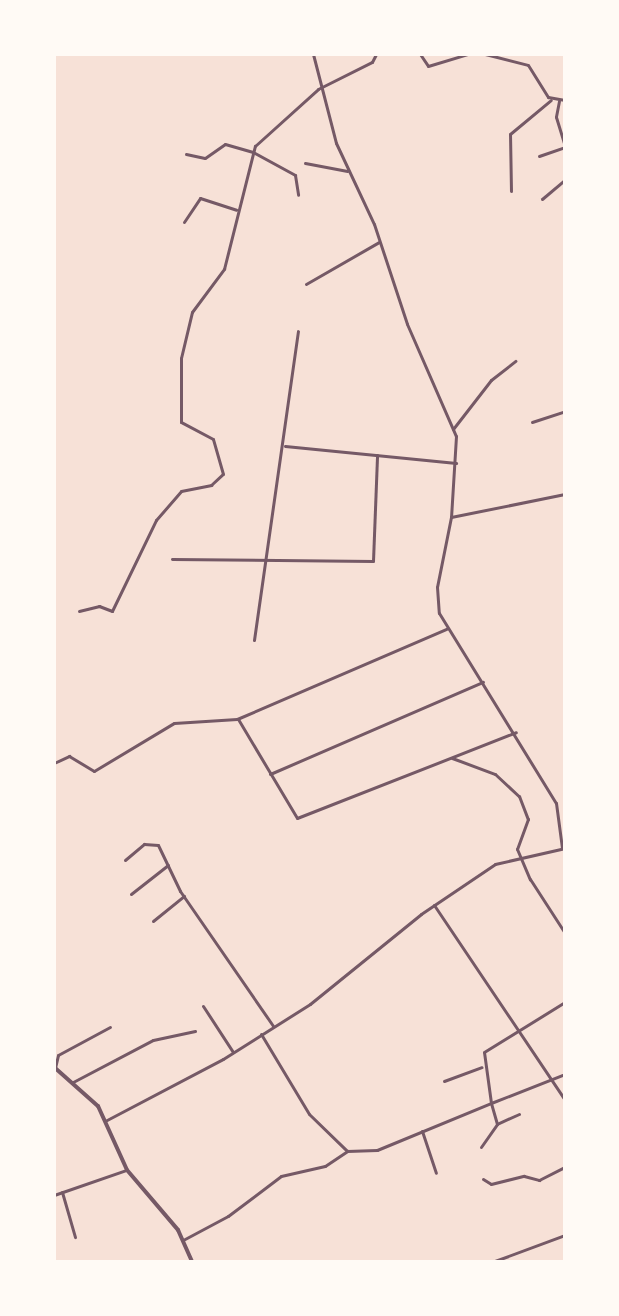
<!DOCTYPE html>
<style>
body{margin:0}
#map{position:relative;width:619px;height:1316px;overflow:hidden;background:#f7e1d7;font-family:Spectral,serif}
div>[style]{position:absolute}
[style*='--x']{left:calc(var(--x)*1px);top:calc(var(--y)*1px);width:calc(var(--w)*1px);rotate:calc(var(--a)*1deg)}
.minor>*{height:3px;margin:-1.5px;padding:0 1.5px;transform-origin:1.5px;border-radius:1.5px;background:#755966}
.tertiary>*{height:4px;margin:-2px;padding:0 2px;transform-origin:2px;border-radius:2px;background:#755966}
span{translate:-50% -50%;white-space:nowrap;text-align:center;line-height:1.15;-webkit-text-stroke:8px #fffaf5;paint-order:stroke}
.frame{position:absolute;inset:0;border:56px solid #fffaf5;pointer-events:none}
</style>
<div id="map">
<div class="minor">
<div style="--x:313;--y:54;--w:92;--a:75.5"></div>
<div style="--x:336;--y:143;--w:89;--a:64.9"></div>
<div style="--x:374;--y:224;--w:105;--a:71.7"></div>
<div style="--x:407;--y:324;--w:122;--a:66.4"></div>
<div style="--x:456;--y:436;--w:81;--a:93.5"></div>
<div style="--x:451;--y:517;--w:71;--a:101.3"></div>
<div style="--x:437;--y:587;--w:26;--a:86"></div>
<div style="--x:439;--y:613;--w:223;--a:58.4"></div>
<div style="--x:556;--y:803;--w:45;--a:82.4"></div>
<div style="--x:420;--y:54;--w:14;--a:56"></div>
<div style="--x:428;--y:66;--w:42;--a:-16.7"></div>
<div style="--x:485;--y:54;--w:44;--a:14.3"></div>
<div style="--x:528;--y:65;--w:38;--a:58"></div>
<div style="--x:548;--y:97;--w:17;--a:10"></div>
<div style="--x:518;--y:54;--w:18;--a:0"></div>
<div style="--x:559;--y:101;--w:16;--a:101"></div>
<div style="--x:556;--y:117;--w:31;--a:73"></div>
<div style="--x:186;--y:154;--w:19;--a:12"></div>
<div style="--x:205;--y:158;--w:24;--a:-35"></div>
<div style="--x:225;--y:144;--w:29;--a:16"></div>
<div style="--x:253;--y:152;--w:48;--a:28.7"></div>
<div style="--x:295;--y:175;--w:20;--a:81"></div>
<div style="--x:539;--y:156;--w:28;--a:-19"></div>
<div style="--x:305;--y:163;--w:43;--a:10.8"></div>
<div style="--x:511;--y:191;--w:57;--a:-91"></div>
<div style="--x:510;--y:134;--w:53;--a:-39.7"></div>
<div style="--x:542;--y:199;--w:30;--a:-40"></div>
<div style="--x:184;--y:222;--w:29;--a:-56"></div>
<div style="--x:200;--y:198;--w:38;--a:18"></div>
<div style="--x:306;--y:284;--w:84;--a:-29.9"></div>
<div style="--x:532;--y:422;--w:35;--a:-18"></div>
<div style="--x:453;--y:429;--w:62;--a:-52.2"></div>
<div style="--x:491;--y:380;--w:31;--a:-38"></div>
<div style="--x:285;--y:446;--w:172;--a:5.7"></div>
<div style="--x:451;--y:517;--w:116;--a:-11.4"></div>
<div style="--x:172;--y:559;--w:201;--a:0.6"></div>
<div style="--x:373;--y:561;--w:106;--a:-87.8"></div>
<div style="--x:79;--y:611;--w:21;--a:-14"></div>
<div style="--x:99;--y:606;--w:14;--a:21"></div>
<div style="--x:112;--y:611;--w:101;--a:-64.2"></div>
<div style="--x:156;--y:520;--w:38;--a:-49"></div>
<div style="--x:181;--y:491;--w:31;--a:-11"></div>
<div style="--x:211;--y:485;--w:16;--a:-43"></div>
<div style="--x:223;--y:474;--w:36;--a:-106"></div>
<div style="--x:213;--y:439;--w:36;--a:-152"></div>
<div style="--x:181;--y:422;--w:64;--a:-90"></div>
<div style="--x:181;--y:358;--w:47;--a:-76.6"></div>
<div style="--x:192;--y:312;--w:54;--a:-53.3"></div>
<div style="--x:224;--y:269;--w:127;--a:-75.9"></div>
<div style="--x:255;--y:146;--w:85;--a:-42.1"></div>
<div style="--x:318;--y:89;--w:60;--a:-26.6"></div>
<div style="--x:372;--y:62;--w:9;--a:-63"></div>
<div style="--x:254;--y:640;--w:312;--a:-81.9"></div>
<div style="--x:238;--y:719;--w:115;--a:59.2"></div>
<div style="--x:297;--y:818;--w:235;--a:-21.4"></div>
<div style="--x:452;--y:758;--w:46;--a:20.4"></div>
<div style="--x:495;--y:774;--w:33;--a:43"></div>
<div style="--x:519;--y:796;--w:25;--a:69"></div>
<div style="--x:528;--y:819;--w:32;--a:110"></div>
<div style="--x:517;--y:849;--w:33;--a:67"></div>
<div style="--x:530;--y:879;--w:64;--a:57.1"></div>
<div style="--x:54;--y:763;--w:17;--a:-25"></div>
<div style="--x:69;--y:756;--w:29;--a:31"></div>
<div style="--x:94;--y:771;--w:93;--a:-31"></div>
<div style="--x:174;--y:723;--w:63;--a:-3.6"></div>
<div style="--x:237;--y:719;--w:228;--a:-23.3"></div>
<div style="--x:270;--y:774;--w:232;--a:-23.4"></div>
<div style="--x:125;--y:860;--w:25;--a:-40"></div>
<div style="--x:144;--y:844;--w:14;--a:4"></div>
<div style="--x:158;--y:845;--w:51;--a:64.4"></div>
<div style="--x:180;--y:891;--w:164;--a:55.4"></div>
<div style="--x:131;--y:894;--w:47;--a:-38.1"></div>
<div style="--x:434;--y:905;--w:235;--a:56.1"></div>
<div style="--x:153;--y:921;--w:40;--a:-39"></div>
<div style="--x:203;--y:1006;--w:55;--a:56.9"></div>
<div style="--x:261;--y:1034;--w:93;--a:59"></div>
<div style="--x:309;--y:1114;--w:53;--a:44.2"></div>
<div style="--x:55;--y:1068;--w:13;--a:-77"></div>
<div style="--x:58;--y:1055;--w:59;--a:-28.3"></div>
<div style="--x:444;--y:1081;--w:40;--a:-20.2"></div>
<div style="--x:73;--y:1082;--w:90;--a:-27.7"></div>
<div style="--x:153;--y:1040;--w:43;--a:-12.1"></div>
<div style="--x:519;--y:1114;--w:24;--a:156"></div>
<div style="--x:497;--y:1124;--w:22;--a:-106"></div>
<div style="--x:491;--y:1103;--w:79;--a:-21.4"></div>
<div style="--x:105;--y:1121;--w:133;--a:-27.7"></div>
<div style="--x:223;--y:1059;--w:103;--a:-32.3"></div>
<div style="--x:310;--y:1004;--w:143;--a:-39"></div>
<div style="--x:421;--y:914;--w:89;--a:-34"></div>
<div style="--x:495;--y:864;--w:72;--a:-12.9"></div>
<div style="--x:422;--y:1131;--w:44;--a:71.6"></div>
<div style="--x:481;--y:1147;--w:28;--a:-55"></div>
<div style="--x:483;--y:1179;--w:9;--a:32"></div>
<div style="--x:491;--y:1184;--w:34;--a:-14"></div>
<div style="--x:524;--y:1176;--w:16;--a:15"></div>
<div style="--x:539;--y:1180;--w:29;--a:-27"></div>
<div style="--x:62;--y:1192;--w:47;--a:73.9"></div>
<div style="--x:54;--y:1195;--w:76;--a:-19.1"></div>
<div style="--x:183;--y:1240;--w:51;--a:-28.1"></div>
<div style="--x:228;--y:1216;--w:66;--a:-37"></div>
<div style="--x:281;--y:1176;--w:45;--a:-12.8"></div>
<div style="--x:325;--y:1166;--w:27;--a:-34"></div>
<div style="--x:347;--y:1151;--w:30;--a:-2"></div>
<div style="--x:377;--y:1150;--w:123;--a:-22.4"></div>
<div style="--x:491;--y:1103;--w:51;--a:-97.8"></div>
<div style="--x:484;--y:1052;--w:95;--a:-31.7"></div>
<div style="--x:492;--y:1262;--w:78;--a:-20.3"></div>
</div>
<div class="tertiary">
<div style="--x:54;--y:1067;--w:59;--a:41.6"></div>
<div style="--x:98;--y:1106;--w:70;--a:65.6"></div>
<div style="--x:127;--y:1170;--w:79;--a:49.6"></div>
<div style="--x:178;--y:1230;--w:35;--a:66"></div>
</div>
<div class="frame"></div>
</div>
